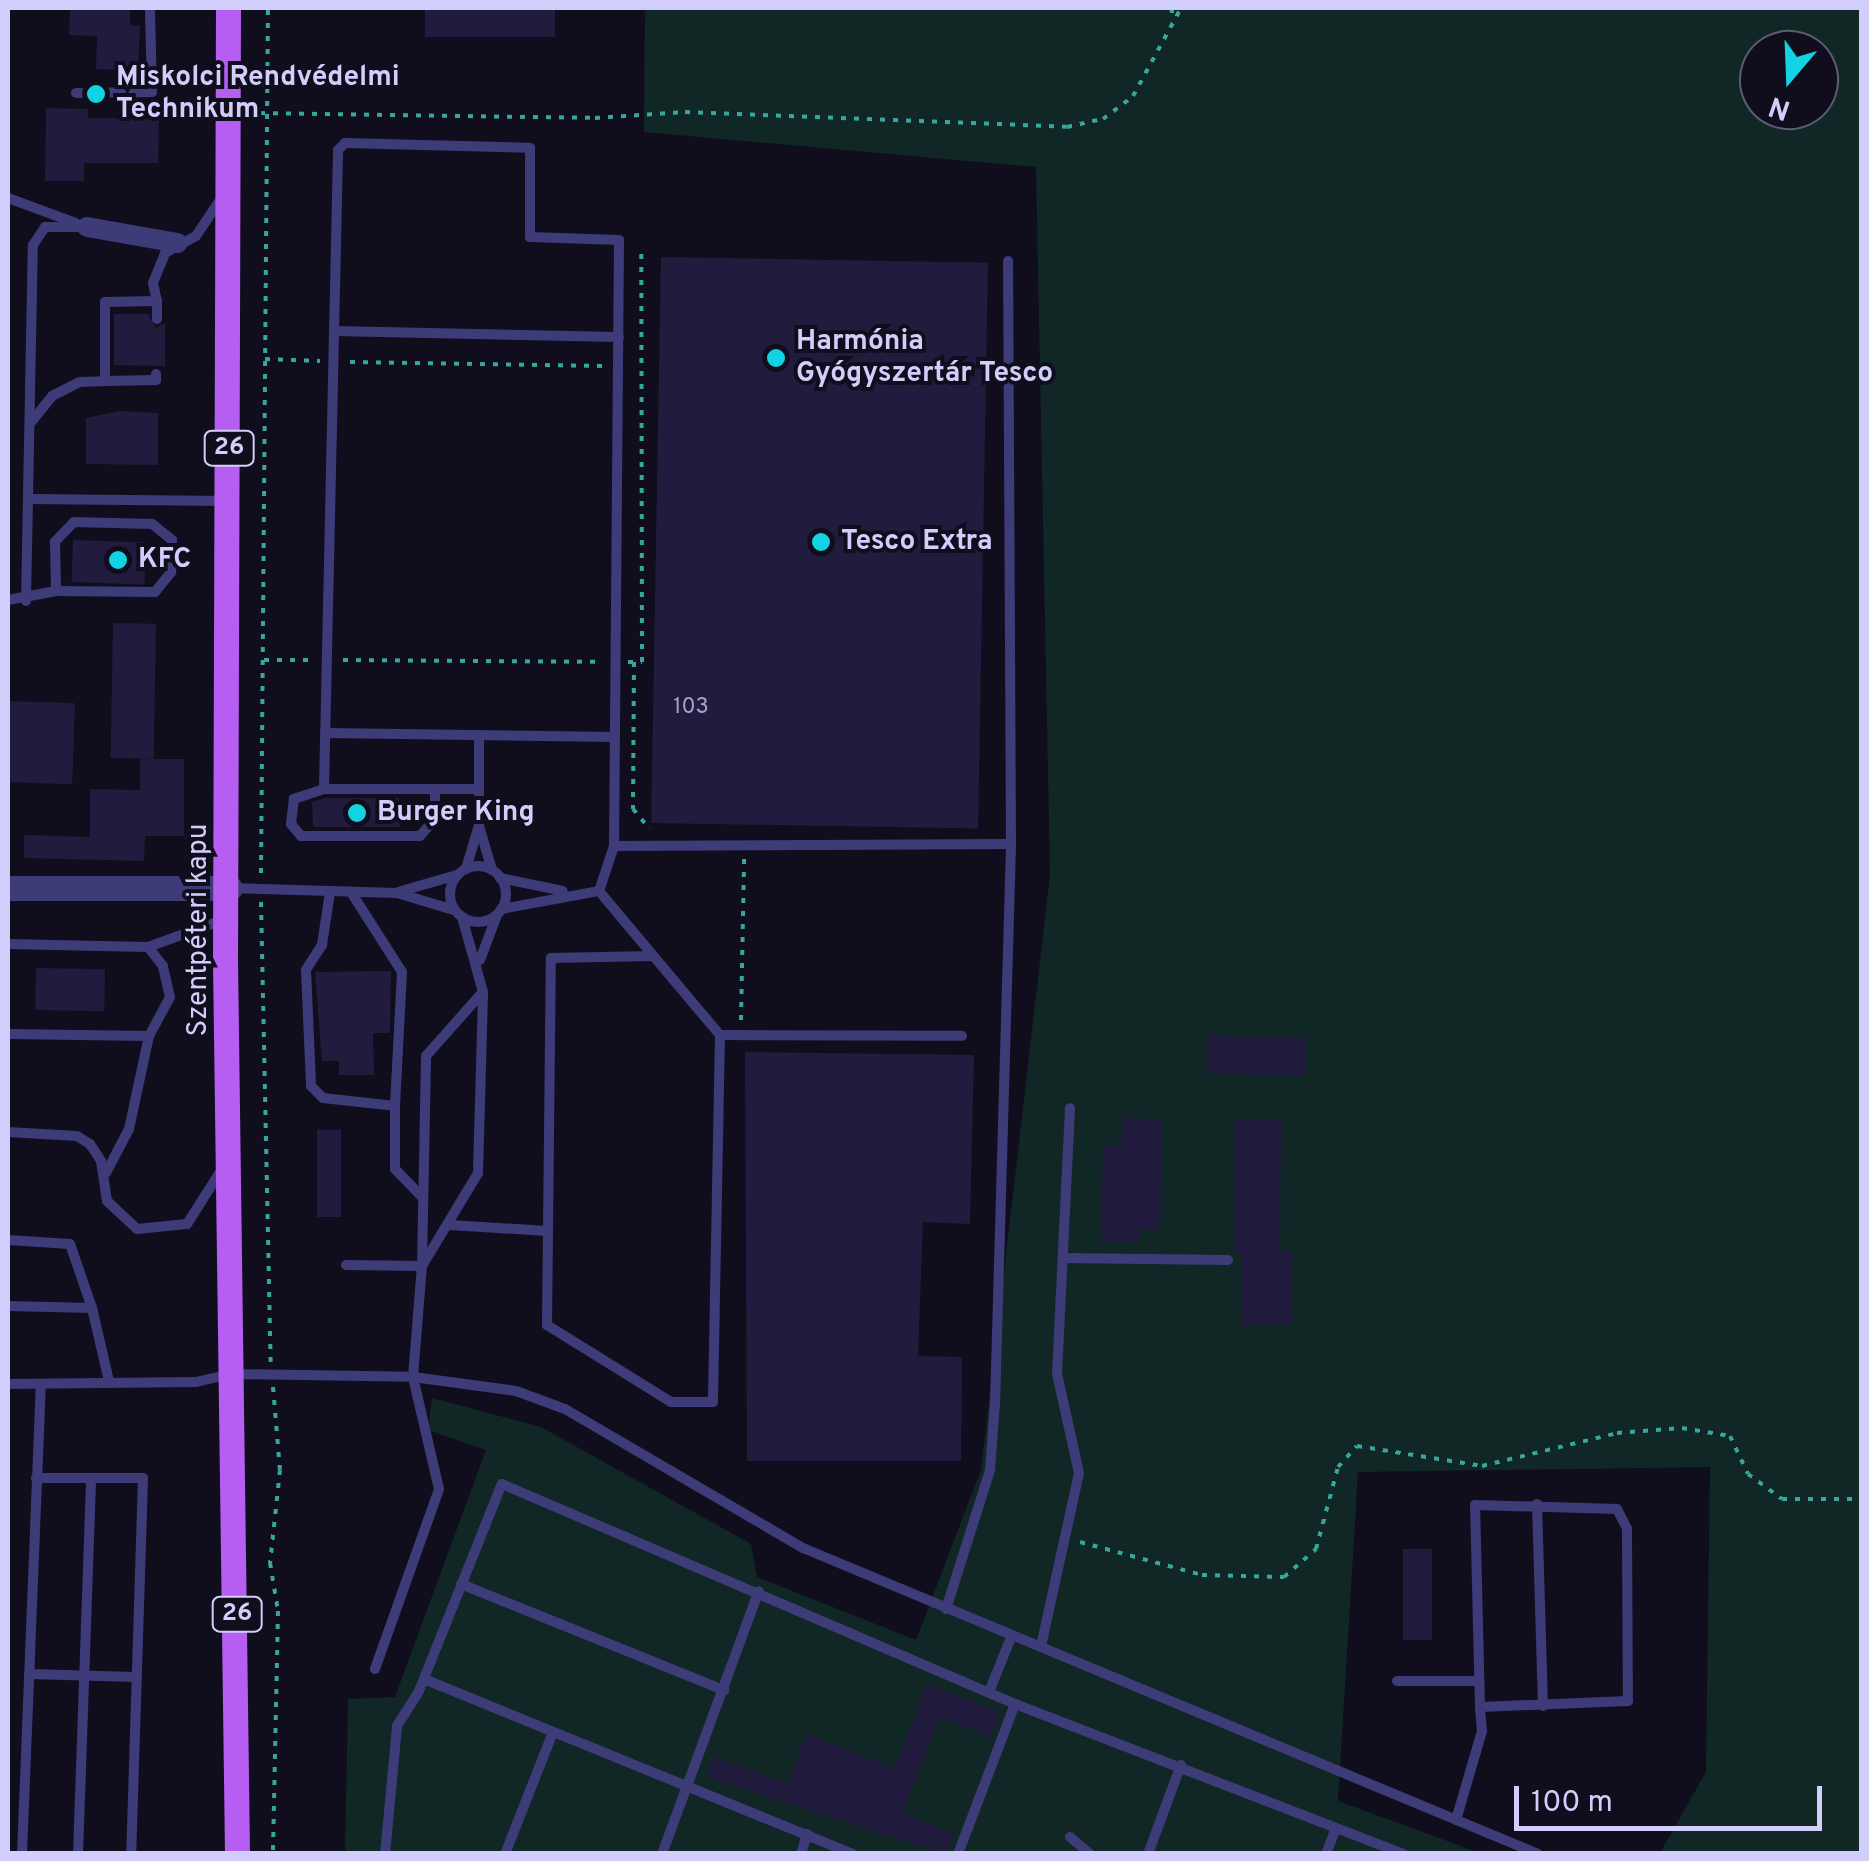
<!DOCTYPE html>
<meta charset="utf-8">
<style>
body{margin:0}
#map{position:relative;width:1869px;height:1861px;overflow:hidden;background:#100e1d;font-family:Overpass,sans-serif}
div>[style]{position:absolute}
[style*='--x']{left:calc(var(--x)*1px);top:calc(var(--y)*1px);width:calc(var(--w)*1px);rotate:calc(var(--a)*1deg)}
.green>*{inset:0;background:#112726}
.building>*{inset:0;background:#211b3d;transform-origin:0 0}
.path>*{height:4px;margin-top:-2px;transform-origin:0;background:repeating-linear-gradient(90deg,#37a69d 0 5px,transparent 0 13px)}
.service>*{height:10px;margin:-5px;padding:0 5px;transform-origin:5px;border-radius:5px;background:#3d3c79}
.service>.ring{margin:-5px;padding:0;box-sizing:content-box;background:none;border:10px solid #3d3c79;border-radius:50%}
.minor>*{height:20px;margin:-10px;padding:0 10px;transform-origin:10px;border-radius:10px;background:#3d3c79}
.tertiary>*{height:25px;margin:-12.5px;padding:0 12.5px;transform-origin:12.5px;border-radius:12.5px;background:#3d3c79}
.primary>*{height:25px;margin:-12.5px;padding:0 12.5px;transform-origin:12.5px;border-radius:12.5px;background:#b75ef2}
.dots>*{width:28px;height:28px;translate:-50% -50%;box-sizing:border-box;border:5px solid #100e1d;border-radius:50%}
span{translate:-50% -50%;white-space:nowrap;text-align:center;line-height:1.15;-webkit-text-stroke:8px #100e1d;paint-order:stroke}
.number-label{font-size:22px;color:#a6a1cc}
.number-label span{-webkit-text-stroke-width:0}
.shield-label span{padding:2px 8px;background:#100e1d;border:2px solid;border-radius:8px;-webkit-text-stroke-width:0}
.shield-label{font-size:25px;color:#d2cefb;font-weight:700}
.poi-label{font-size:28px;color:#d2cefb;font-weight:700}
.left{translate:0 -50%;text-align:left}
.street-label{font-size:28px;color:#d2cefb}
.frame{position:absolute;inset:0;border:10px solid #d2cefb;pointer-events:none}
.north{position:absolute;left:1739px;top:30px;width:100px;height:100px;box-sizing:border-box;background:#100e1d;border:2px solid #5e5b76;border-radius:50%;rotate:199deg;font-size:28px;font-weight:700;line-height:40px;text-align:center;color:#d2cefb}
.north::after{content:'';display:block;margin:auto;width:35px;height:45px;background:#13d3e2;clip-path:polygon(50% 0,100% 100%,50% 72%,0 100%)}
.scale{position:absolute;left:1514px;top:1786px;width:308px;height:45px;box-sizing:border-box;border:5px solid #d2cefb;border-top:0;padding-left:12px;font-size:30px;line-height:35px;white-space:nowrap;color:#d2cefb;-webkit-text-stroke:8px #100e1d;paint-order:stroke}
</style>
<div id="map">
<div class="green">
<div style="clip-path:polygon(evenodd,645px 8px,1861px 8px,1861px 1853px,1660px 1853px,1706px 1772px,1710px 1467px,1358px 1472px,1338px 1801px,1480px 1853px,345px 1854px,348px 1699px,395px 1697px,486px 1450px,428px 1430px,432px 1398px,541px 1427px,751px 1544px,757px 1577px,916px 1640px,981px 1470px,1050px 875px,1036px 167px,644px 132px,645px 8px,1759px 50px,1819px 50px,1819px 110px,1759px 110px,1759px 50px)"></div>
</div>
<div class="building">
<div style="clip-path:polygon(70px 8px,130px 8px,130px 25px,140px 26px,138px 70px,96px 69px,97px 36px,69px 35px)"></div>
<div style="left:425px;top:8px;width:130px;height:29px"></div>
<div style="clip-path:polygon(46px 108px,88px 109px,88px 118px,159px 119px,158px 163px,84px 163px,84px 181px,45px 181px)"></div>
<div style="left:661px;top:257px;width:327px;height:566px;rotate:1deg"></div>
<div style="clip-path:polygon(114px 314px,148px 314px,156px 328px,165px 323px,165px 366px,114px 365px)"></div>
<div style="clip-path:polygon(119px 411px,158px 413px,158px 465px,86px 464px,86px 418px)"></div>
<div style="left:73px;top:540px;width:73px;height:42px;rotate:2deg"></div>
<div style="left:113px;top:623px;width:43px;height:135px;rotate:1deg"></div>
<div style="left:8px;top:701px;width:67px;height:81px;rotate:2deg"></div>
<div style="clip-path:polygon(140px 759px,184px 759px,184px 836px,145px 836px,144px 861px,24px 858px,24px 835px,90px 837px,90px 789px,140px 790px)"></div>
<div style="clip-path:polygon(325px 798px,399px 798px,400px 827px,313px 827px,312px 802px)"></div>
<div style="left:36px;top:968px;width:69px;height:42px;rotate:1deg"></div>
<div style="clip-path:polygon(391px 971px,390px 1033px,373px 1033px,374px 1075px,339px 1075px,339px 1061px,322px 1061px,315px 972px)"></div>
<div style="left:1208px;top:1036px;width:98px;height:38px;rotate:1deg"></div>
<div style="clip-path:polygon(745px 1052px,974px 1055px,970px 1224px,923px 1222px,918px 1356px,962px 1357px,961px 1461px,747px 1461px)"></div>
<div style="clip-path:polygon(1121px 1118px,1162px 1119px,1160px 1230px,1139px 1230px,1139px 1241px,1101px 1241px,1103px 1146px,1121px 1146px)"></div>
<div style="clip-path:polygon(1234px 1119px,1281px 1119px,1280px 1251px,1291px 1251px,1291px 1324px,1242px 1325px,1241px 1251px,1233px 1251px)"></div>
<div style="left:317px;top:1130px;width:24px;height:87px"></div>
<div style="left:1403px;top:1549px;width:29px;height:91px"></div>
<div style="clip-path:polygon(927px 1684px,1000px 1712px,991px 1737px,940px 1717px,902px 1813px,954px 1834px,946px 1854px,706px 1777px,714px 1756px,787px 1784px,807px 1734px,894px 1769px)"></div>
</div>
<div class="path">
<div style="--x:1171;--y:8;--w:12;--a:76"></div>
<div style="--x:247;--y:113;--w:348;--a:0.8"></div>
<div style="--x:595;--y:118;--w:90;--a:-3.8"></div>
<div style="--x:685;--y:112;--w:382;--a:2.2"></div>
<div style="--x:1067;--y:127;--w:37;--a:-13"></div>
<div style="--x:1103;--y:119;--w:38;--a:-37"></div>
<div style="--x:1133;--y:96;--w:100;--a:-61.4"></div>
<div style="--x:265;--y:359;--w:55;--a:2.1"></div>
<div style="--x:350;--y:362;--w:255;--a:0.9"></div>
<div style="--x:264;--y:660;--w:50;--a:0"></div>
<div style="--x:343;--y:660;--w:256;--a:0.4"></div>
<div style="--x:628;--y:662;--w:14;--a:0"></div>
<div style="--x:642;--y:662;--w:408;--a:-90.1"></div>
<div style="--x:634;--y:662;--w:147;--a:90.4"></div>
<div style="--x:633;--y:809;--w:26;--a:50"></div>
<div style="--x:261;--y:873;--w:865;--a:-89.54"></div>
<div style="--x:261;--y:902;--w:460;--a:88.8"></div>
<div style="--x:192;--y:949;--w:10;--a:90"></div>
<div style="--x:192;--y:959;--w:10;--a:0"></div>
<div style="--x:741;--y:1020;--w:161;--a:-88.9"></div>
<div style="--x:273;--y:1387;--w:83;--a:85.2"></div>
<div style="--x:280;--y:1470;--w:94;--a:96.1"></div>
<div style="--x:270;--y:1563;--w:49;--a:80.5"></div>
<div style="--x:278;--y:1611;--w:243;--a:91.2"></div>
<div style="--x:1080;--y:1542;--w:126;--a:15.1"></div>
<div style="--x:1202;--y:1575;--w:82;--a:1.4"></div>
<div style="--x:1284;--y:1577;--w:43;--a:-41.2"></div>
<div style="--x:1316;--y:1549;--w:85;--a:-75"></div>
<div style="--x:1338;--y:1467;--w:28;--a:-48"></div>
<div style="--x:1357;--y:1446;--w:127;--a:9.1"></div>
<div style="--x:1482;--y:1466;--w:139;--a:-13.7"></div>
<div style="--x:1617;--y:1433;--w:65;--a:-4.4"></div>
<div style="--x:1682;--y:1428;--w:49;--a:9.5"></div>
<div style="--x:1730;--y:1436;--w:42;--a:64.7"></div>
<div style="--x:1748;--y:1474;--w:42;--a:36.3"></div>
<div style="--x:1782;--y:1499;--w:80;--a:0"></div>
</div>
<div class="service">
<div style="--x:76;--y:93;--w:76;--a:-0.8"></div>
<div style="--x:152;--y:92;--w:84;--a:-91.4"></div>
<div style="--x:8;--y:198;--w:72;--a:20.2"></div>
<div style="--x:157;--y:319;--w:18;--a:-90"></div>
<div style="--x:334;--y:331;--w:285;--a:1.2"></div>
<div style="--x:105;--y:381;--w:51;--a:-1.1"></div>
<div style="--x:156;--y:380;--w:6;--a:-90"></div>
<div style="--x:32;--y:421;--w:32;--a:-51"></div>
<div style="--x:52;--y:396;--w:31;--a:-27"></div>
<div style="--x:80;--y:382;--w:25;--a:-2"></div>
<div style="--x:105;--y:381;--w:79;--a:-90"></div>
<div style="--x:105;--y:302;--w:52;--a:-1.1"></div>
<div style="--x:157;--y:301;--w:18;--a:-103"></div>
<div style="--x:153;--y:283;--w:32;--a:-68"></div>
<div style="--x:165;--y:253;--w:35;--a:-29"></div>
<div style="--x:196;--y:236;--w:43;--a:-56.3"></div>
<div style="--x:29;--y:499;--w:199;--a:0.6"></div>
<div style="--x:8;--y:600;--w:49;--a:-10.6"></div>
<div style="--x:56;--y:591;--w:99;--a:0.6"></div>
<div style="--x:155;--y:592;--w:26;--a:-51"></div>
<div style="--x:171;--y:572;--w:32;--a:-88"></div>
<div style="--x:172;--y:540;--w:26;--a:-141"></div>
<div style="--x:152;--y:524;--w:78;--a:-178.5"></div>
<div style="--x:74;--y:522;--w:28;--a:134"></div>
<div style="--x:55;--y:542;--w:49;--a:88.8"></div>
<div style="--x:26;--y:601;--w:356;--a:-88.9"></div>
<div style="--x:33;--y:245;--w:22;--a:-56"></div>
<div style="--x:45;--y:227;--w:42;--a:0"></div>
<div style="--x:325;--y:733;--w:290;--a:0.8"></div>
<div style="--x:324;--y:789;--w:32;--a:162"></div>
<div style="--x:294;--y:799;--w:25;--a:97"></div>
<div style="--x:291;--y:824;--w:16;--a:50"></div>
<div style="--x:301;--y:836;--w:119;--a:0"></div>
<div style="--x:420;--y:836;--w:23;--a:-49"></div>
<div style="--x:435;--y:819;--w:29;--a:-90"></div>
<div style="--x:479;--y:789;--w:155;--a:180"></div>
<div style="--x:324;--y:789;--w:639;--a:-88.74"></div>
<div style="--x:338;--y:150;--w:10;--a:-45"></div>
<div style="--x:345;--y:143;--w:185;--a:1.5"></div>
<div style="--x:530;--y:148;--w:89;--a:90"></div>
<div style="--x:530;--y:237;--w:89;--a:1.9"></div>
<div style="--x:619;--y:240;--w:606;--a:90.47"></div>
<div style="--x:614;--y:846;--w:47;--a:108.4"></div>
<div style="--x:599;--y:891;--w:163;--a:50"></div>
<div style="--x:704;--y:1016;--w:25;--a:50"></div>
<div style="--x:720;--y:1035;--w:367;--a:91.1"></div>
<div style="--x:713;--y:1402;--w:42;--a:180"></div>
<div style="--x:671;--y:1402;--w:146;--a:-148.2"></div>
<div style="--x:547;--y:1325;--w:367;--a:-89.4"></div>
<div style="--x:551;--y:958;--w:102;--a:-1.1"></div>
<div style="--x:479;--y:826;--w:46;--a:73.5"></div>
<div style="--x:614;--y:846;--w:397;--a:-0.3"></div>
<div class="ring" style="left:450px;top:866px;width:46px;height:46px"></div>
<div style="--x:466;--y:869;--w:46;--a:-73.5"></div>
<div style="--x:479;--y:825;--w:89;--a:-90"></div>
<div style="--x:500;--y:878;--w:64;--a:11.7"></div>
<div style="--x:231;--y:888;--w:166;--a:1.7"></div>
<div style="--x:397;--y:893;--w:59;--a:16.6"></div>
<div style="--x:330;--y:892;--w:54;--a:98.6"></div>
<div style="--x:322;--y:945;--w:30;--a:123"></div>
<div style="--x:306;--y:970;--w:116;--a:87.5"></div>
<div style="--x:311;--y:1086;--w:17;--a:45"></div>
<div style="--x:323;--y:1098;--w:72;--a:6.3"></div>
<div style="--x:395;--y:1106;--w:63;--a:90"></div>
<div style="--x:395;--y:1169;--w:40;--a:46"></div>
<div style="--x:351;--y:892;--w:95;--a:57.5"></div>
<div style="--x:402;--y:972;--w:134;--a:93"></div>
<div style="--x:398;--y:892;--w:61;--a:-16.1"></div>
<div style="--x:501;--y:909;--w:100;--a:-10.4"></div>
<div style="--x:8;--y:944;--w:140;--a:1.2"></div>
<div style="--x:148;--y:947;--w:82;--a:-20"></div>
<div style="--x:480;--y:960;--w:48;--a:-69.3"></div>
<div style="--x:8;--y:1034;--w:141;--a:0.8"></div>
<div style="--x:149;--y:1036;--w:44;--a:-61.7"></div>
<div style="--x:170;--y:997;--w:32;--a:-103"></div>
<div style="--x:163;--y:966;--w:24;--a:-128"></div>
<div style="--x:720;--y:1035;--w:242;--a:0.2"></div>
<div style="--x:8;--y:1132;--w:69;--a:3.3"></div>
<div style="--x:77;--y:1136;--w:15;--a:32"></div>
<div style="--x:90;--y:1144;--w:20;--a:57"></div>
<div style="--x:101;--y:1161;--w:40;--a:81.5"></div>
<div style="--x:107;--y:1201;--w:41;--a:43"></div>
<div style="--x:137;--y:1229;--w:50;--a:-5.7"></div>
<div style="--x:187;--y:1224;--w:65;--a:-57.5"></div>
<div style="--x:106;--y:1173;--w:50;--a:-62.4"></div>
<div style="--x:129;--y:1129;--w:95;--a:-77.9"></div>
<div style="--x:450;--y:1225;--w:98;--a:3.5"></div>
<div style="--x:8;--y:1240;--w:62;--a:3.7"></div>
<div style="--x:70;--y:1244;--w:68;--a:71"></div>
<div style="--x:1063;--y:1258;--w:165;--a:0.7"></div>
<div style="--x:346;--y:1265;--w:76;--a:0.8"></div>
<div style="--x:422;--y:1266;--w:210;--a:-88.9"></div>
<div style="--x:426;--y:1056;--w:84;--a:-48.4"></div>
<div style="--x:8;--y:1306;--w:84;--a:1.4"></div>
<div style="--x:92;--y:1308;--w:75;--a:76.9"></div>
<div style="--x:8;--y:1384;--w:188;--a:-0.6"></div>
<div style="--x:196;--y:1382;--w:36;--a:-13"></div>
<div style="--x:231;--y:1374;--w:182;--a:0.9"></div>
<div style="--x:413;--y:1377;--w:111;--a:-85.4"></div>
<div style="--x:422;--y:1266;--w:109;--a:-58.9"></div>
<div style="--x:478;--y:1173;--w:181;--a:-88.4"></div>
<div style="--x:483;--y:992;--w:78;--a:-105.6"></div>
<div style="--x:36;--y:1478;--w:107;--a:0"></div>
<div style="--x:143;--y:1478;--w:376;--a:91.8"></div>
<div style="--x:1537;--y:1504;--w:202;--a:88.3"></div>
<div style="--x:461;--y:1584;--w:284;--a:22"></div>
<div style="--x:946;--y:1609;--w:146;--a:-72.4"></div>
<div style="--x:990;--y:1470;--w:66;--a:-85.7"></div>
<div style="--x:995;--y:1404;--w:560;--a:-88.36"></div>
<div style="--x:1011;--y:844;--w:583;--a:-90.29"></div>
<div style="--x:1041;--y:1646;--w:177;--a:-77.6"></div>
<div style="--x:1079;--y:1473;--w:101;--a:-102.5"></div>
<div style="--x:1057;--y:1374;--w:266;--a:-87.2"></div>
<div style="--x:375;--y:1669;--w:191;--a:-70.4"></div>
<div style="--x:439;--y:1489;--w:115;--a:-103.1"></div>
<div style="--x:413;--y:1377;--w:104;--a:7.7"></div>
<div style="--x:516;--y:1391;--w:52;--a:20.2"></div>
<div style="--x:565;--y:1409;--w:276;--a:30.3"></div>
<div style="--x:803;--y:1548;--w:796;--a:22.6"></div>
<div style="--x:29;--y:1674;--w:107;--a:1.6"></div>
<div style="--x:424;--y:1679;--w:463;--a:22.2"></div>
<div style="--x:1397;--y:1681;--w:82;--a:0"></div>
<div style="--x:989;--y:1692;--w:61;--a:-68"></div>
<div style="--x:1456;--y:1820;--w:93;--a:-73.7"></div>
<div style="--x:1482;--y:1731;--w:24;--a:-95"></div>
<div style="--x:1480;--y:1707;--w:202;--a:-91.4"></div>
<div style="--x:1475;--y:1505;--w:142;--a:1.6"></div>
<div style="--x:1617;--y:1509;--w:22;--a:63"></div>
<div style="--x:1627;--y:1529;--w:172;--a:89.7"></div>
<div style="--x:1628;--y:1701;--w:148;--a:177.7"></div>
<div style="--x:1070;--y:1837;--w:26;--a:40"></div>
<div style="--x:22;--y:1854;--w:470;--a:-87.7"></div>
<div style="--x:78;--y:1854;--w:376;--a:-88"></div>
<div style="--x:385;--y:1854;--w:129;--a:-84.6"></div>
<div style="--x:397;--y:1726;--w:41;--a:-57.8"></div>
<div style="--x:419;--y:1691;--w:223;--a:-68.2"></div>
<div style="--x:502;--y:1484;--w:558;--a:23.21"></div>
<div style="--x:1015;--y:1704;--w:417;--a:21.1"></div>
<div style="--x:505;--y:1854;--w:131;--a:-68.5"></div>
<div style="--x:662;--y:1854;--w:280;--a:-69.8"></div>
<div style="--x:801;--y:1854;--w:21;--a:-73"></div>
<div style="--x:958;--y:1854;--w:160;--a:-69.2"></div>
<div style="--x:1148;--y:1854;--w:95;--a:-69.7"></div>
<div style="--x:1326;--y:1854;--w:25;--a:-69"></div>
</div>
<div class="minor">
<div style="--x:87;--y:227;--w:92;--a:10"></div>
</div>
<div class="tertiary">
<div style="--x:8;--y:888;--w:222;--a:0"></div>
</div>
<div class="primary">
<div style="--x:228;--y:8;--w:952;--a:90.18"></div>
<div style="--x:225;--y:960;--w:894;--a:89.23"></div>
</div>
<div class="dots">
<div style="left:96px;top:94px;background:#13d3e2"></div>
<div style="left:776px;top:358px;background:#13d3e2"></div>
<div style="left:821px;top:542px;background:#13d3e2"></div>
<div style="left:118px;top:560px;background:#13d3e2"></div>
<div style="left:357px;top:813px;background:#13d3e2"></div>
</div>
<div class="number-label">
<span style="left:691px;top:708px">103</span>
</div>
<div class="shield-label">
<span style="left:229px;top:448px">26</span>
<span style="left:237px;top:1614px">26</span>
</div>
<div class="poi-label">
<span class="left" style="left:116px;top:94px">Miskolci Rendvédelmi<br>Technikum</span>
<span class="left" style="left:796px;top:358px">Harmónia<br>Gyógyszertár Tesco</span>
<span class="left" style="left:841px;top:542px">Tesco Extra</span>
<span class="left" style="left:138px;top:560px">KFC</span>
<span class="left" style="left:377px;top:813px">Burger King</span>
</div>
<div class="street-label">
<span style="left:199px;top:930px;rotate:-90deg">Szentpéteri kapu</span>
</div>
<div class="frame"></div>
<div class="north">N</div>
<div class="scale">100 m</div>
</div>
